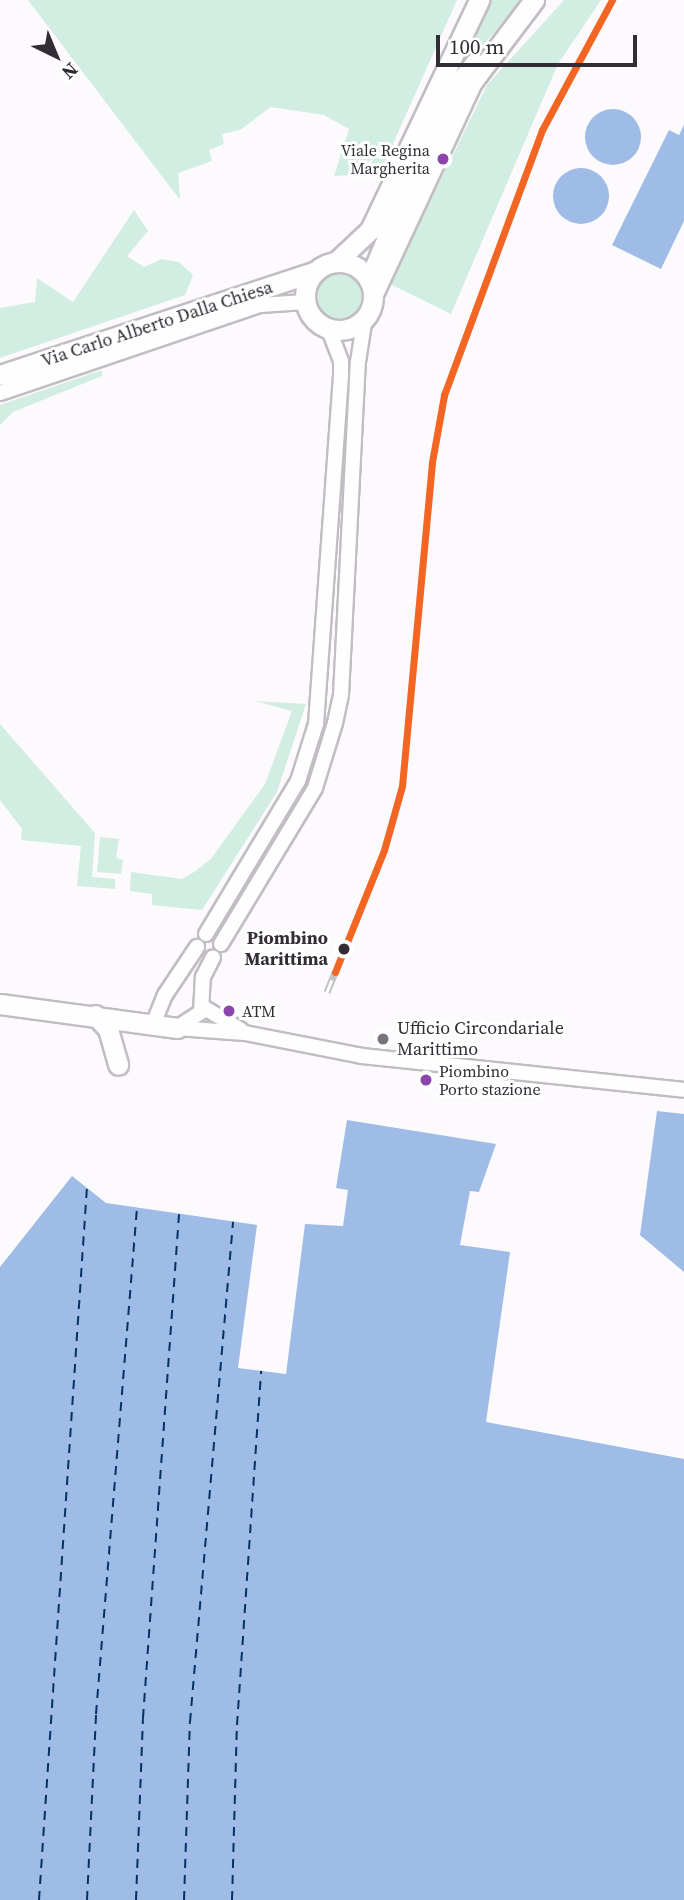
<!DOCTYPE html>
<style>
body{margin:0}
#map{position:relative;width:684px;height:1900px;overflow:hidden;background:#fcfafd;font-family:"Source Serif 4",serif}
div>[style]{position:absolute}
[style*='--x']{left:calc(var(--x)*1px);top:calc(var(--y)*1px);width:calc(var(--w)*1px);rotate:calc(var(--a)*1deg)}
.green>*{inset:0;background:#d2ede1}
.round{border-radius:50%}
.water>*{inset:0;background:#9ebce5}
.ferry>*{height:2px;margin-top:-1px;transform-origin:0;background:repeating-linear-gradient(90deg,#053266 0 9px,transparent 0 16px)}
.roads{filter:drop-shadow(2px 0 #c1bdc3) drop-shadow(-2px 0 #c1bdc3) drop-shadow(0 2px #c1bdc3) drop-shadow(0 -2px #c1bdc3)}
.street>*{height:14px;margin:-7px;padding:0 7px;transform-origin:7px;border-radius:7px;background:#fffeff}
.secondary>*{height:19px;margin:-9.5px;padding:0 9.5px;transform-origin:9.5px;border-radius:9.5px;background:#fffeff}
.secondary>.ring{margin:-9.5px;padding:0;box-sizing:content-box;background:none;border:19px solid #fffeff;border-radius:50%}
.rail>*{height:7px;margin-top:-3.5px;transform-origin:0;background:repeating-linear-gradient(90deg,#fff 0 13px,#c1c0c2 0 26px);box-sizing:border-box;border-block:2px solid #c1c0c2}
.rail-1>*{height:7px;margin:-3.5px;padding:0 3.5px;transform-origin:3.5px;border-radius:3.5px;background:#f26522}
.dots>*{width:19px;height:19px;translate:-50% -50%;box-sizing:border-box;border:4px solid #fff;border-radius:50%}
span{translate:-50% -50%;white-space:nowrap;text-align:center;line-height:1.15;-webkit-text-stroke:6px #fff;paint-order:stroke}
.bus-label{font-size:16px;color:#322c35}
.right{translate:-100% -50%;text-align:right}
.left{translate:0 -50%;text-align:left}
.street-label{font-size:18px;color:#322c35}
.stop-label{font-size:18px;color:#322c35;font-weight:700}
.poi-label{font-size:18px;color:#322c35}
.north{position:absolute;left:21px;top:21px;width:70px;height:70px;-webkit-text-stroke:5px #fff;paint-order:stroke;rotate:137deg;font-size:19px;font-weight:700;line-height:28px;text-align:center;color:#322c35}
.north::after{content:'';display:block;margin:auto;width:24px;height:32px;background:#322c35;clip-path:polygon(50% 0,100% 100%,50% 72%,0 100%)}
.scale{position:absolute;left:436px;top:35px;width:201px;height:32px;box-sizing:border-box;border:4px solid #322c35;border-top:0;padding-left:9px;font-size:21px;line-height:24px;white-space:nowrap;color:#322c35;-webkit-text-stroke:5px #fff;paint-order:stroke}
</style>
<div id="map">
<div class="green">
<div style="clip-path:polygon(28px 0,457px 0,380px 173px,334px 176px,349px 129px,324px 115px,271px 107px,240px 130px,222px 134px,224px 144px,209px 150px,212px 161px,178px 173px,180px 200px)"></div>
<div style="clip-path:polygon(490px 0,523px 0,452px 80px,372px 252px,367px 252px,475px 23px)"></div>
<div style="clip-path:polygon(564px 0,601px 0,558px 64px,451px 314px,390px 284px,487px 85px)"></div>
<div style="clip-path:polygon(134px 210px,148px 231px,127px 256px,144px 267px,162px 259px,179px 262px,193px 275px,185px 295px,0 358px,0 308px,35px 302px,37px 278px,73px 302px)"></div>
<div class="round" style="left:316px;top:273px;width:46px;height:46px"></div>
<div style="clip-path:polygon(102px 370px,102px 376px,13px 412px,0 425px,0 405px)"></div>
<div style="clip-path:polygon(255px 701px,306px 704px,277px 792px,202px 910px,152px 905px,152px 894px,130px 891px,131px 872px,182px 879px,194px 872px,211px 859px,265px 784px,292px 711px)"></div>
<div style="clip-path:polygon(0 724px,95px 833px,92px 877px,115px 879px,115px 889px,77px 886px,81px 846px,21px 840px,22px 829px,0 800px)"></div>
<div style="clip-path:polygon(100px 837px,119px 839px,116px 858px,123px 860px,121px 874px,97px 872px)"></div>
</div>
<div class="water">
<div class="round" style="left:585px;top:109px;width:56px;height:56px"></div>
<div style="clip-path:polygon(684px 125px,684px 221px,661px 269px,612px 245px,669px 130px,679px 135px)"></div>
<div class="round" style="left:553px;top:168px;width:56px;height:56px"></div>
<div style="clip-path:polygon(657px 1111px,684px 1114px,684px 1272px,640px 1235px)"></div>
<div style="clip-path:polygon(347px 1120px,496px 1144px,479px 1192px,470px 1191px,460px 1245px,510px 1252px,486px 1422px,684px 1459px,684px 1900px,0 1900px,0 1267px,72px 1176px,106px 1203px,257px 1225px,238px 1368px,286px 1374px,305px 1224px,343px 1226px,348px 1190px,336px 1188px)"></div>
</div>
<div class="ferry">
<div style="--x:39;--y:1900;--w:715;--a:-86.15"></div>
<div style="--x:87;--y:1900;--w:186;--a:-87.2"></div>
<div style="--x:96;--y:1714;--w:508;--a:-85.37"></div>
<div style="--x:136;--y:1900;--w:182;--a:-87.8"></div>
<div style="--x:143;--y:1718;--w:505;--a:-85.91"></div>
<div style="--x:184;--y:1900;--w:178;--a:-88.1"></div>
<div style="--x:190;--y:1722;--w:502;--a:-85.08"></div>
<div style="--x:232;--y:1900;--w:175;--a:-88.4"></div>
<div style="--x:237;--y:1725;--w:355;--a:-86.1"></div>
</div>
<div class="roads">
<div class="street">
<div style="--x:0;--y:393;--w:274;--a:-18.7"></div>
<div style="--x:260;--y:305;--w:45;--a:-3.8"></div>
<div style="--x:206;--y:934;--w:179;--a:-59"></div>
<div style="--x:298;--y:781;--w:60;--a:-72.5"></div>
<div style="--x:316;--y:724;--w:349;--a:-85.9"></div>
<div style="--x:341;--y:376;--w:15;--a:-90"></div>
<div style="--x:341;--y:361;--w:34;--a:-111"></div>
<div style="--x:221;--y:944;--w:182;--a:-58.9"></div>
<div style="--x:315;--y:788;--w:68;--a:-72.9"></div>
<div style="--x:335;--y:723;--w:29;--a:-78"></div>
<div style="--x:341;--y:695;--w:333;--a:-87.1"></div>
<div style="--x:358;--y:362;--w:46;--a:-81.2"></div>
<div style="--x:203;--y:1007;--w:44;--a:31.2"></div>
<div style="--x:154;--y:1022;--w:29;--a:-68"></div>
<div style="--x:165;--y:995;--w:58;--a:-56.3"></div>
<div style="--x:178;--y:1027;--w:27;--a:-33"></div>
<div style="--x:201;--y:1012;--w:35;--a:-87"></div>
<div style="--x:203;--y:977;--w:22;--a:-63"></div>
<div style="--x:177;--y:1028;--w:68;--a:4.2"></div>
<div style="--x:245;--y:1033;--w:119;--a:11.1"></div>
<div style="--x:362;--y:1056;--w:324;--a:6"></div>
</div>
<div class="secondary">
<div style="--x:337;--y:261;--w:45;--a:-43.2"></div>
<div style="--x:370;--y:230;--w:255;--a:-64.6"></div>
<div class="ring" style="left:305px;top:262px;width:49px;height:49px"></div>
<div style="--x:369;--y:280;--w:199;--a:-66.9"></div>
<div style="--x:447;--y:97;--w:44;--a:-50.5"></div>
<div style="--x:373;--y:294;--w:234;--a:-65"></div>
<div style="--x:472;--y:82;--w:103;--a:-52.9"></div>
<div style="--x:0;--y:375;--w:330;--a:-18.2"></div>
<div style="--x:0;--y:1004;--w:179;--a:7.7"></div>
<div style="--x:95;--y:1015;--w:19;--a:47"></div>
<div style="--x:108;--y:1029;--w:37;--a:74"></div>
</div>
</div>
<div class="rail">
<div style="--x:327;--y:992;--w:22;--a:-68"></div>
</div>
<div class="rail-1">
<div style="--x:335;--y:972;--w:131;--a:-68.1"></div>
<div style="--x:384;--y:850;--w:66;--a:-74.3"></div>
<div style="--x:402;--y:786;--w:325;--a:-84.7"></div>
<div style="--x:432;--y:462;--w:68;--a:-79.8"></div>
<div style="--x:444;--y:395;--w:283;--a:-69.7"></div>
<div style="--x:542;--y:130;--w:148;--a:-61.7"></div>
</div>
<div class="dots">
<div style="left:443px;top:159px;background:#8e44ad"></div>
<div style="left:344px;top:949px;background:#322c35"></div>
<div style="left:229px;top:1011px;background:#8e44ad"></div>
<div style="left:383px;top:1039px;background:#79747b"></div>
<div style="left:426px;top:1080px;background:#8e44ad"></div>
</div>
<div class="bus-label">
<span class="right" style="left:430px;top:159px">Viale Regina<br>Margherita</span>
<span class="left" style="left:242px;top:1011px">ATM</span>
<span class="left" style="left:439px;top:1080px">Piombino<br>Porto stazione</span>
</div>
<div class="street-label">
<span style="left:157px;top:324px;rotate:-18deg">Via Carlo Alberto Dalla Chiesa</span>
</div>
<div class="stop-label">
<span class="right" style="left:328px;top:949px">Piombino<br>Marittima</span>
</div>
<div class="poi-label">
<span class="left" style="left:397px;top:1039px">Ufficio Circondariale<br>Marittimo</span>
</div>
<div class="north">N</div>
<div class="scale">100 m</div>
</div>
